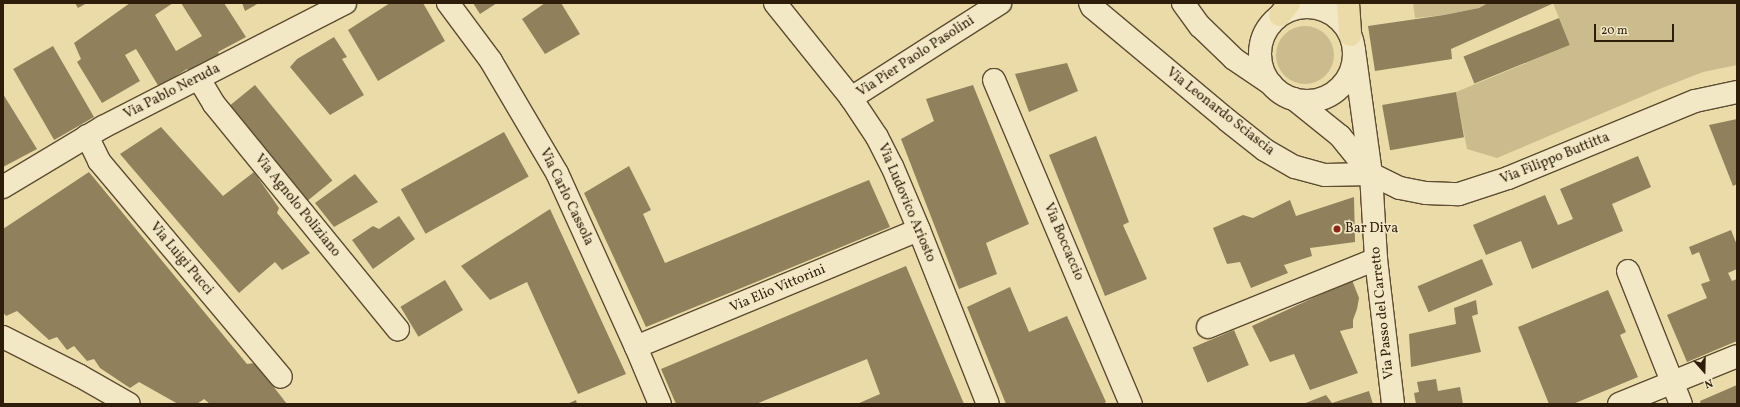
<!DOCTYPE html>
<style>
body{margin:0}
#map{position:relative;width:1740px;height:407px;overflow:hidden;background:#ebdba8;font-family:Vollkorn,serif}
div>[style]{position:absolute}
[style*='--x']{left:calc(var(--x)*1px);top:calc(var(--y)*1px);width:calc(var(--w)*1px);rotate:calc(var(--a)*1deg)}
.green>*{inset:0;background:#cbbb8d}
.round{border-radius:50%}
.building>*{inset:0;background:#90805c;transform-origin:0 0}
.roads{filter:drop-shadow(1px 0 #5d4c31) drop-shadow(-1px 0 #5d4c31) drop-shadow(0 1px #5d4c31) drop-shadow(0 -1px #5d4c31)}
.street>*{height:22px;margin:-11px;padding:0 11px;transform-origin:11px;border-radius:11px;background:#f2e8c6}
.secondary>*{height:22px;margin:-11px;padding:0 11px;transform-origin:11px;border-radius:11px;background:#f2e8c6}
.secondary>.ring{margin:-11px;padding:0;box-sizing:content-box;background:none;border:22px solid #f2e8c6;border-radius:50%}
.highway>*{height:22px;margin:-11px;padding:0 11px;transform-origin:11px;border-radius:11px;background:#ebdba8}
.dots>*{width:11px;height:11px;translate:-50% -50%;box-sizing:border-box;border:2px solid #f2e8c6;border-radius:50%}
span{translate:-50% -50%;white-space:nowrap;text-align:center;line-height:1.15;-webkit-text-stroke:3px #f2e8c6;paint-order:stroke}
.street-label{font-size:14px;color:#2e1d09}
.poi-label{font-size:14px;color:#2e1d09}
.left{translate:0 -50%;text-align:left}
.frame{position:absolute;inset:0;border:4px solid #2e1d09;pointer-events:none}
.north{position:absolute;left:1684px;top:351px;width:40px;height:40px;-webkit-text-stroke:3px #f2e8c6;paint-order:stroke;rotate:160deg;font-size:11px;font-weight:700;line-height:16px;text-align:center;color:#2e1d09}
.north::after{content:'';display:block;margin:auto;width:14px;height:18px;background:#2e1d09;clip-path:polygon(50% 0,100% 100%,50% 72%,0 100%)}
.scale{position:absolute;left:1594px;top:24px;width:80px;height:18px;box-sizing:border-box;border:2px solid #2e1d09;border-top:0;padding-left:5px;font-size:12px;line-height:14px;white-space:nowrap;color:#2e1d09;-webkit-text-stroke:3px #f2e8c6;paint-order:stroke}
</style>
<div id="map">
<div class="green">
<div style="clip-path:polygon(1413px 3px,1488px 3px,1479px 8px,1444px 15px,1415px 18px)"></div>
<div style="clip-path:polygon(1553px 3px,1737px 3px,1737px 65px,1703px 72px,1662px 88px,1497px 158px,1467px 149px,1456px 92px,1570px 45px)"></div>
<div class="round" style="left:1276px;top:26px;width:58px;height:58px"></div>
</div>
<div class="building">
<div style="clip-path:polygon(75px 3px,87px 3px,78px 8px)"></div>
<div style="clip-path:polygon(130px 3px,173px 3px,155px 15px,176px 51px,202px 36px,181px 3px,224px 3px,246px 37px,218px 52px,220px 57px,191px 73px,187px 69px,159px 87px,136px 49px,125px 55px,140px 81px,102px 103px,77px 62px,81px 59px,74px 43px)"></div>
<div style="clip-path:polygon(242px 3px,259px 3px,245px 11px)"></div>
<div style="clip-path:polygon(390px 3px,423px 3px,445px 41px,378px 81px,348px 30px)"></div>
<div style="clip-path:polygon(473px 3px,497px 3px,480px 14px)"></div>
<div style="clip-path:polygon(545px 3px,561px 3px,580px 34px,545px 54px,522px 19px)"></div>
<div style="clip-path:polygon(1488px 3px,1554px 3px,1451px 49px,1452px 59px,1375px 71px,1368px 26px,1444px 15px,1479px 8px)"></div>
<div style="left:1559px;top:18px;width:29px;height:103px;rotate:68deg"></div>
<div style="clip-path:polygon(334px 37px,347px 57px,342px 59px,364px 95px,330px 115px,290px 67px,297px 59px)"></div>
<div style="left:53px;top:46px;width:82px;height:46px;rotate:60deg"></div>
<div style="clip-path:polygon(1067px 63px,1078px 91px,1029px 112px,1015px 74px)"></div>
<div style="left:255px;top:85px;width:123px;height:32px;rotate:51deg"></div>
<div style="clip-path:polygon(973px 85px,1029px 224px,986px 243px,997px 274px,959px 289px,901px 139px,934px 121px,926px 99px)"></div>
<div style="left:1456px;top:92px;width:46px;height:75px;rotate:80deg"></div>
<div style="clip-path:polygon(3px 94px,37px 149px,3px 167px)"></div>
<div style="clip-path:polygon(1737px 119px,1737px 184px,1733px 186px,1709px 125px)"></div>
<div style="clip-path:polygon(161px 127px,223px 196px,254px 172px,279px 208px,277px 213px,310px 253px,282px 270px,275px 262px,239px 293px,120px 154px)"></div>
<div style="left:504px;top:132px;width:51px;height:118px;rotate:61deg"></div>
<div style="clip-path:polygon(1096px 136px,1129px 222px,1123px 225px,1147px 279px,1105px 296px,1049px 155px)"></div>
<div style="clip-path:polygon(1638px 156px,1651px 187px,1612px 204px,1623px 231px,1532px 269px,1521px 241px,1486px 255px,1473px 225px,1545px 195px,1558px 225px,1573px 219px,1560px 189px)"></div>
<div style="clip-path:polygon(629px 166px,651px 210px,643px 214px,665px 263px,869px 180px,890px 227px,646px 327px,584px 193px)"></div>
<div style="clip-path:polygon(89px 172px,247px 364px,255px 363px,287px 404px,210px 404px,204px 399px,197px 404px,178px 404px,139px 382px,130px 388px,100px 368px,94px 359px,87px 361px,74px 346px,67px 350px,57px 337px,49px 340px,17px 311px,6px 316px,3px 312px,3px 229px)"></div>
<div style="clip-path:polygon(355px 174px,378px 202px,334px 227px,315px 203px)"></div>
<div style="clip-path:polygon(1354px 197px,1355px 242px,1310px 248px,1312px 256px,1284px 265px,1288px 273px,1251px 288px,1240px 262px,1227px 264px,1213px 228px,1243px 215px,1253px 218px,1290px 200px,1296px 216px)"></div>
<div style="clip-path:polygon(550px 209px,626px 374px,578px 394px,527px 282px,490px 300px,461px 266px)"></div>
<div style="clip-path:polygon(399px 216px,415px 239px,373px 269px,352px 240px,373px 226px,379px 229px)"></div>
<div style="clip-path:polygon(1731px 230px,1737px 245px,1737px 269px,1728px 273px,1732px 281px,1737px 279px,1737px 341px,1687px 362px,1667px 315px,1707px 298px,1701px 284px,1710px 281px,1699px 252px,1692px 255px,1689px 247px)"></div>
<div style="left:1482px;top:259px;width:28px;height:70px;rotate:67deg"></div>
<div style="clip-path:polygon(906px 266px,964px 404px,857px 404px,880px 394px,867px 359px,756px 404px,676px 404px,661px 369px)"></div>
<div style="left:445px;top:280px;width:35px;height:52px;rotate:59deg"></div>
<div style="clip-path:polygon(1352px 280px,1359px 298px,1357px 309px,1353px 320px,1353px 328px,1340px 331px,1358px 373px,1310px 390px,1294px 354px,1270px 362px,1252px 326px)"></div>
<div style="clip-path:polygon(1010px 287px,1029px 332px,1067px 316px,1106px 402px,1103px 404px,1006px 404px,967px 307px)"></div>
<div style="clip-path:polygon(1608px 290px,1626px 332px,1620px 335px,1638px 377px,1573px 404px,1549px 404px,1518px 327px)"></div>
<div style="clip-path:polygon(1476px 300px,1478px 314px,1472px 316px,1481px 352px,1411px 367px,1409px 334px,1456px 324px,1454px 308px)"></div>
<div style="left:1234px;top:330px;width:38px;height:45px;rotate:67deg"></div>
<div style="clip-path:polygon(1436px 379px,1438px 391px,1460px 387px,1463px 404px,1416px 404px,1414px 393px,1419px 392px,1417px 382px)"></div>
<div style="clip-path:polygon(1737px 385px,1737px 404px,1701px 404px,1700px 401px)"></div>
<div style="clip-path:polygon(1369px 391px,1373px 404px,1303px 404px,1326px 395px,1332px 403px)"></div>
<div style="clip-path:polygon(576px 400px,577px 404px,567px 404px)"></div>
</div>
<div class="roads">
<div class="street">
<div style="--x:448;--y:3;--w:72;--a:53.4"></div>
<div style="--x:491;--y:61;--w:130;--a:59.5"></div>
<div style="--x:557;--y:173;--w:191;--a:65.6"></div>
<div style="--x:636;--y:347;--w:62;--a:67.2"></div>
<div style="--x:775;--y:3;--w:122;--a:51.3"></div>
<div style="--x:851;--y:98;--w:47;--a:56.3"></div>
<div style="--x:877;--y:137;--w:33;--a:63"></div>
<div style="--x:892;--y:166;--w:69;--a:67.1"></div>
<div style="--x:919;--y:230;--w:187;--a:68.4"></div>
<div style="--x:199;--y:79;--w:29;--a:59"></div>
<div style="--x:214;--y:104;--w:291;--a:50.8"></div>
<div style="--x:994;--y:80;--w:352;--a:67.1"></div>
<div style="--x:851;--y:98;--w:177;--a:-32.5"></div>
<div style="--x:87;--y:136;--w:28;--a:64"></div>
<div style="--x:99;--y:161;--w:282;--a:49.9"></div>
<div style="--x:3;--y:187;--w:117;--a:-31"></div>
<div style="--x:103;--y:127;--w:272;--a:-27.1"></div>
<div style="--x:1628;--y:271;--w:143;--a:68.3"></div>
<div style="--x:1208;--y:327;--w:181;--a:-22"></div>
<div style="--x:3;--y:337;--w:86;--a:26.9"></div>
<div style="--x:80;--y:376;--w:56;--a:29.7"></div>
<div style="--x:636;--y:347;--w:306;--a:-22.5"></div>
<div style="--x:1619;--y:404;--w:127;--a:-22.1"></div>
</div>
<div class="secondary">
<div style="--x:1090;--y:3;--w:4;--a:63"></div>
<div style="--x:1092;--y:7;--w:176;--a:39.9"></div>
<div style="--x:1227;--y:120;--w:48;--a:38.3"></div>
<div style="--x:1265;--y:150;--w:34;--a:30"></div>
<div style="--x:1295;--y:167;--w:31;--a:15"></div>
<div style="--x:1325;--y:175;--w:46;--a:-1.2"></div>
<div style="--x:1371;--y:174;--w:32;--a:26"></div>
<div style="--x:1400;--y:188;--w:26;--a:11"></div>
<div style="--x:1426;--y:193;--w:33;--a:2"></div>
<div style="--x:1459;--y:194;--w:52;--a:-18.1"></div>
<div style="--x:1508;--y:178;--w:202;--a:-22.4"></div>
<div style="--x:1695;--y:101;--w:43;--a:-12.1"></div>
<div style="--x:1183;--y:3;--w:29;--a:54"></div>
<div style="--x:1200;--y:26;--w:47;--a:44.1"></div>
<div style="--x:1234;--y:59;--w:45;--a:34"></div>
<div class="ring" style="left:1260px;top:7px;width:72px;height:72px"></div>
<div style="--x:1354;--y:50;--w:125;--a:82.2"></div>
<div style="--x:1371;--y:174;--w:85;--a:86.6"></div>
<div style="--x:1376;--y:259;--w:146;--a:83.3"></div>
<div style="--x:1294;--y:99;--w:59;--a:38.8"></div>
<div style="--x:1340;--y:136;--w:48;--a:51"></div>
</div>
<div class="highway">
<div style="--x:1348;--y:3;--w:32;--a:86"></div>
<div style="--x:1280;--y:15;--w:15;--a:-53"></div>
</div>
</div>
<div class="dots">
<div style="left:1337px;top:229px;background:#8f2418"></div>
</div>
<div class="street-label">
<span style="left:916px;top:57px;rotate:-33deg">Via Pier Paolo Pasolini</span>
<span style="left:172px;top:92px;rotate:-27deg">Via Pablo Neruda</span>
<span style="left:1220px;top:112px;rotate:38deg">Via Leonardo Sciascia</span>
<span style="left:1555px;top:159px;rotate:-22deg">Via Filippo Buttitta</span>
<span style="left:566px;top:197px;rotate:64deg">Via Carlo Cassola</span>
<span style="left:906px;top:203px;rotate:67deg">Via Ludovico Ariosto</span>
<span style="left:297px;top:206px;rotate:51deg">Via Agnolo Poliziano</span>
<span style="left:1063px;top:242px;rotate:67deg">Via Boccaccio</span>
<span style="left:181px;top:259px;rotate:50deg">Via Luigi Pucci</span>
<span style="left:778px;top:289px;rotate:-23deg">Via Elio Vittorini</span>
<span style="left:1383px;top:313px;rotate:-96deg">Via Passo del Carretto</span>
</div>
<div class="poi-label">
<span class="left" style="left:1345px;top:229px">Bar Diva</span>
</div>
<div class="frame"></div>
<div class="north">N</div>
<div class="scale">20 m</div>
</div>
